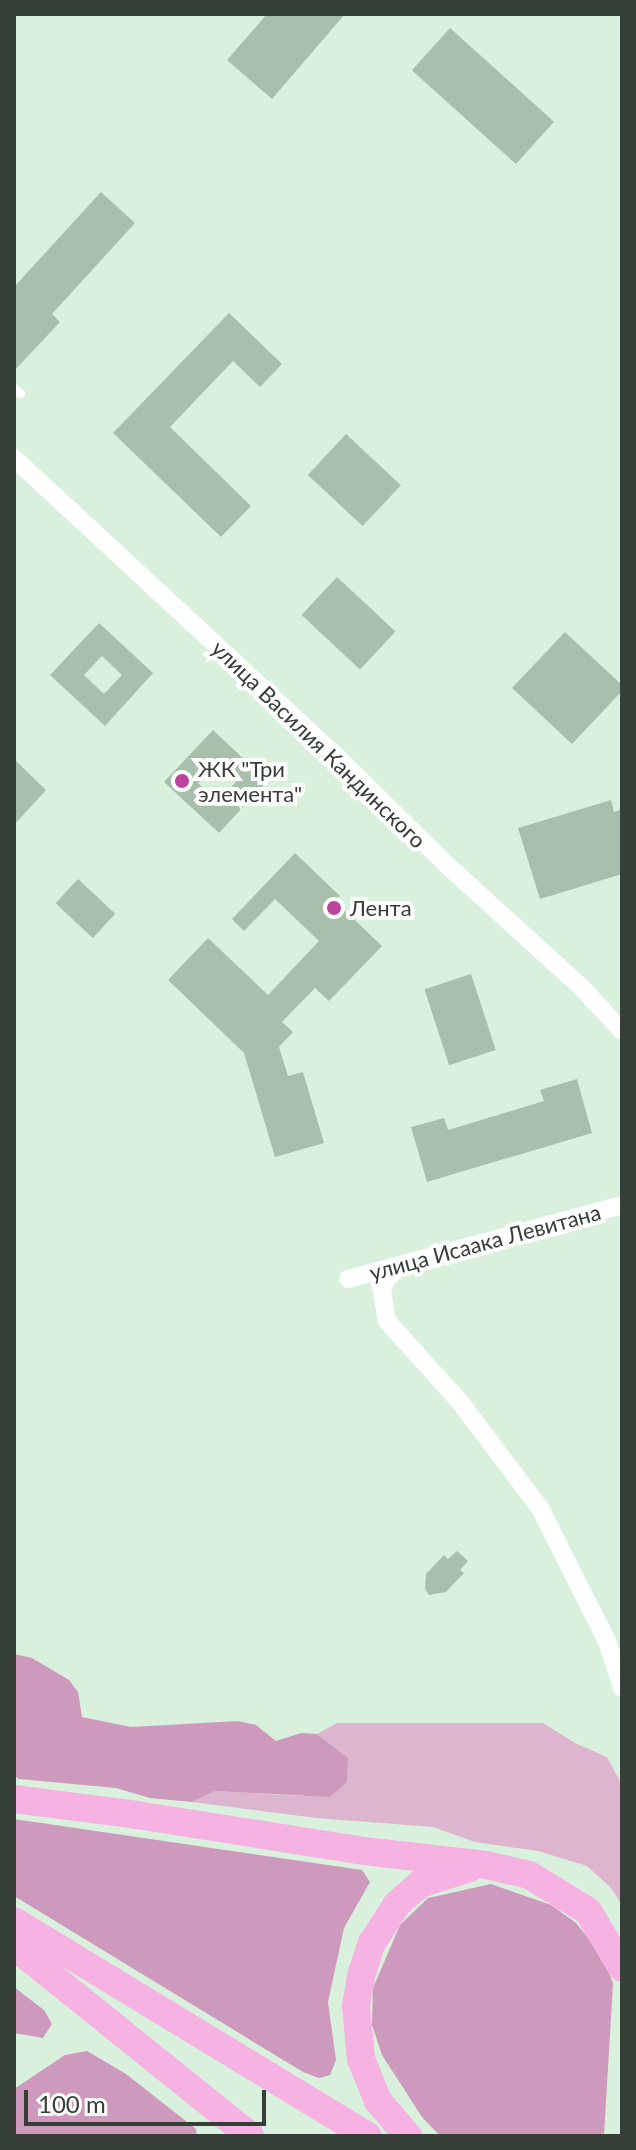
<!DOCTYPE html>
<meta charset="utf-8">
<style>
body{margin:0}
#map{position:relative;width:636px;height:2150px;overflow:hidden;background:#d9f1dc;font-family:Lato,sans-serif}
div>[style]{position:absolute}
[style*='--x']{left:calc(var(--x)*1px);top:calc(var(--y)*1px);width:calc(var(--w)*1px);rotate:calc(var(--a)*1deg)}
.green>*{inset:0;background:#ddb5cf}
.forest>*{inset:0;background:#cd99bd}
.building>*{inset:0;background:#a8bfab;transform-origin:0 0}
.service>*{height:9px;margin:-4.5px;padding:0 4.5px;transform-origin:4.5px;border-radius:4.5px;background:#fff}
.minor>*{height:18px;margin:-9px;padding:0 9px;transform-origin:9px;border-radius:9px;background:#fff}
.primary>*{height:28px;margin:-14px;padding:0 14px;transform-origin:14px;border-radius:14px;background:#f6b2e3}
.dots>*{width:22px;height:22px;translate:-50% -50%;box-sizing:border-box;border:4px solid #fff;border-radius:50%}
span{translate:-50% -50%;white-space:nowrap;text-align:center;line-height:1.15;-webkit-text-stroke:8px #fff;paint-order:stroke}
.street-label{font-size:22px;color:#363f37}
.poi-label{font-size:22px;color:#363f37}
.left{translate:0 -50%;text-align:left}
.frame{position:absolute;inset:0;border:16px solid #363f37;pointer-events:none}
.scale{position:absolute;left:24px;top:2090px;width:242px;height:36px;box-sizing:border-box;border:4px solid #363f37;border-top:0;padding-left:10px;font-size:24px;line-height:28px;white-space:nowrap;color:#363f37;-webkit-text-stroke:6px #fff;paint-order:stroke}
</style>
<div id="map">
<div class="green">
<div style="clip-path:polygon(337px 1723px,543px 1723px,575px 1743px,607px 1757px,622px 1785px,622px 1905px,611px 1888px,587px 1866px,538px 1851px,475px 1842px,433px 1827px,316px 1818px,192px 1802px,215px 1791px,304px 1796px,348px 1758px,317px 1734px)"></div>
</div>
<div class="forest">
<div style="clip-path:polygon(14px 1654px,32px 1658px,69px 1680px,78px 1692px,82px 1717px,131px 1727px,238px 1721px,256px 1725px,276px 1741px,301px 1733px,317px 1734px,348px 1758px,347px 1782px,330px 1797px,215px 1791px,192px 1802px,150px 1798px,116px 1788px,19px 1779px,14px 1776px)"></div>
<div style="clip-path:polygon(14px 1819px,362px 1870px,370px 1882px,344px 1928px,328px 2002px,336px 2060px,330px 2075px,319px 2078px,303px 2072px,14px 1896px)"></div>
<div style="clip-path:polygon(491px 1884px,551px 1905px,576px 1923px,601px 1954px,613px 1983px,604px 2136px,440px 2136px,422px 2117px,382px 2055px,372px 2025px,373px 1988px,400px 1925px,428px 1898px)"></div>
<div style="clip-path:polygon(14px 1987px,44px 2010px,52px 2024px,43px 2038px,14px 2033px)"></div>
<div style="clip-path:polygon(87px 2051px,126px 2074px,196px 2129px,197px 2136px,14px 2136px,14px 2089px,65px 2055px)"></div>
</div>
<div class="building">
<div style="clip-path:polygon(267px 14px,345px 14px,272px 99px,227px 60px)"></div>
<div style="left:450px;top:28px;width:140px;height:57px;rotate:42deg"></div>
<div style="clip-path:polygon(101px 192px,135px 223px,52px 314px,60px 322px,14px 371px,14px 287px)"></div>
<div style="clip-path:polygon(229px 313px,282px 364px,260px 387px,233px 361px,170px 427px,251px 506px,221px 537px,113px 433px)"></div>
<div style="left:346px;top:434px;width:75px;height:56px;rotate:43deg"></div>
<div style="left:337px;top:577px;width:80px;height:52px;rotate:43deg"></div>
<div style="clip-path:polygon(evenodd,99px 623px,153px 673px,105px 726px,50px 675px,99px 623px,102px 656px,122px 675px,104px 694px,84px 675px,102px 656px)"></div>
<div style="clip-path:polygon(565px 632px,622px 685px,622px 691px,572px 744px,512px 688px)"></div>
<div style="clip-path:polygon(evenodd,213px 730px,267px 781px,219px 833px,164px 782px,213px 730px,216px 763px,236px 782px,218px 802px,198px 783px,216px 763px)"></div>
<div style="clip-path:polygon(14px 759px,46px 790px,14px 825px)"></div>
<div style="clip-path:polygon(611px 800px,614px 812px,622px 809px,622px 874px,540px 899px,518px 828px)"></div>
<div style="clip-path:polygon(295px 853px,340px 896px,335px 901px,382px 946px,329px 1001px,315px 988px,282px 1022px,293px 1032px,279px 1047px,288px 1076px,303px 1072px,324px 1143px,275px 1157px,244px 1053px,168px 980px,208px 938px,268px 995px,319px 941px,275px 899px,244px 931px,232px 919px)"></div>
<div style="left:78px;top:879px;width:51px;height:33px;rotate:43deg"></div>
<div style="left:471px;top:974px;width:80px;height:49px;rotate:72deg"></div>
<div style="clip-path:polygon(577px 1079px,592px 1133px,427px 1182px,411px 1127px,444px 1118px,448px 1130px,544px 1101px,540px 1090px)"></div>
<div style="clip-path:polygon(457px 1551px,468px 1561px,460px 1570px,464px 1573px,446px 1592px,429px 1595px,425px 1589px,426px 1574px,444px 1555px,448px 1559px)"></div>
</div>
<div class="service">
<div style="--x:14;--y:388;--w:8;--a:40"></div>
</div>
<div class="minor">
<div style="--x:14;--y:458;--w:433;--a:42.8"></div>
<div style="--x:332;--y:752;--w:161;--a:44.5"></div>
<div style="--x:447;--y:865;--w:183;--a:42.3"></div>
<div style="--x:582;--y:988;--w:59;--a:47.1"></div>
<div style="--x:401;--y:1266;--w:18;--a:139"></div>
<div style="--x:387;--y:1278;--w:14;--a:111"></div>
<div style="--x:382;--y:1291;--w:30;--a:81"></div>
<div style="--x:387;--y:1321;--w:109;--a:48"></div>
<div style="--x:460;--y:1402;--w:133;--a:53"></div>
<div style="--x:540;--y:1508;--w:149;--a:63.3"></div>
<div style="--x:607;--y:1641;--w:49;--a:72.3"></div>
<div style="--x:348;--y:1279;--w:284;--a:-15.1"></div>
</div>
<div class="primary">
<div style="--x:14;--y:1799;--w:124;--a:7.4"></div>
<div style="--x:137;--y:1815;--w:230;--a:9"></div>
<div style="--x:364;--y:1851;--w:123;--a:6.5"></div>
<div style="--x:486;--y:1865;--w:44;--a:13.1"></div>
<div style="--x:529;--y:1875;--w:69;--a:31.4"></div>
<div style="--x:588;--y:1911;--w:66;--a:59.2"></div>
<div style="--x:14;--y:1921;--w:414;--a:31.3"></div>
<div style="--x:14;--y:1946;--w:303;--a:38.8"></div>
<div style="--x:408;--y:2136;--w:46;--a:-130.6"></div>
<div style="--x:378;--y:2101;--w:45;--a:-112"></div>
<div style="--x:361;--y:2059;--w:53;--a:-95.4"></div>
<div style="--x:356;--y:2006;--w:34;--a:-80"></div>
<div style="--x:362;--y:1973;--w:32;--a:-72"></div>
<div style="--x:372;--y:1943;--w:46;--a:-57.3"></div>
<div style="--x:397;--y:1904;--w:30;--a:-41"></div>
<div style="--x:420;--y:1884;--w:52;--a:-17.7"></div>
</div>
<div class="dots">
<div style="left:182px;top:781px;background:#ba459d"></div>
<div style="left:334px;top:908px;background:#ba459d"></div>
</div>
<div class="street-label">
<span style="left:319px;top:744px;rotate:44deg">улица Василия Кандинского</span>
<span style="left:485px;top:1242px;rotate:-15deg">улица Исаака Левитана</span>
</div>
<div class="poi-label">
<span class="left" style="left:198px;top:781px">ЖК "Три<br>элемента"</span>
<span class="left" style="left:350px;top:908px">Лента</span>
</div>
<div class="frame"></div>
<div class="scale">100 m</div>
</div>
